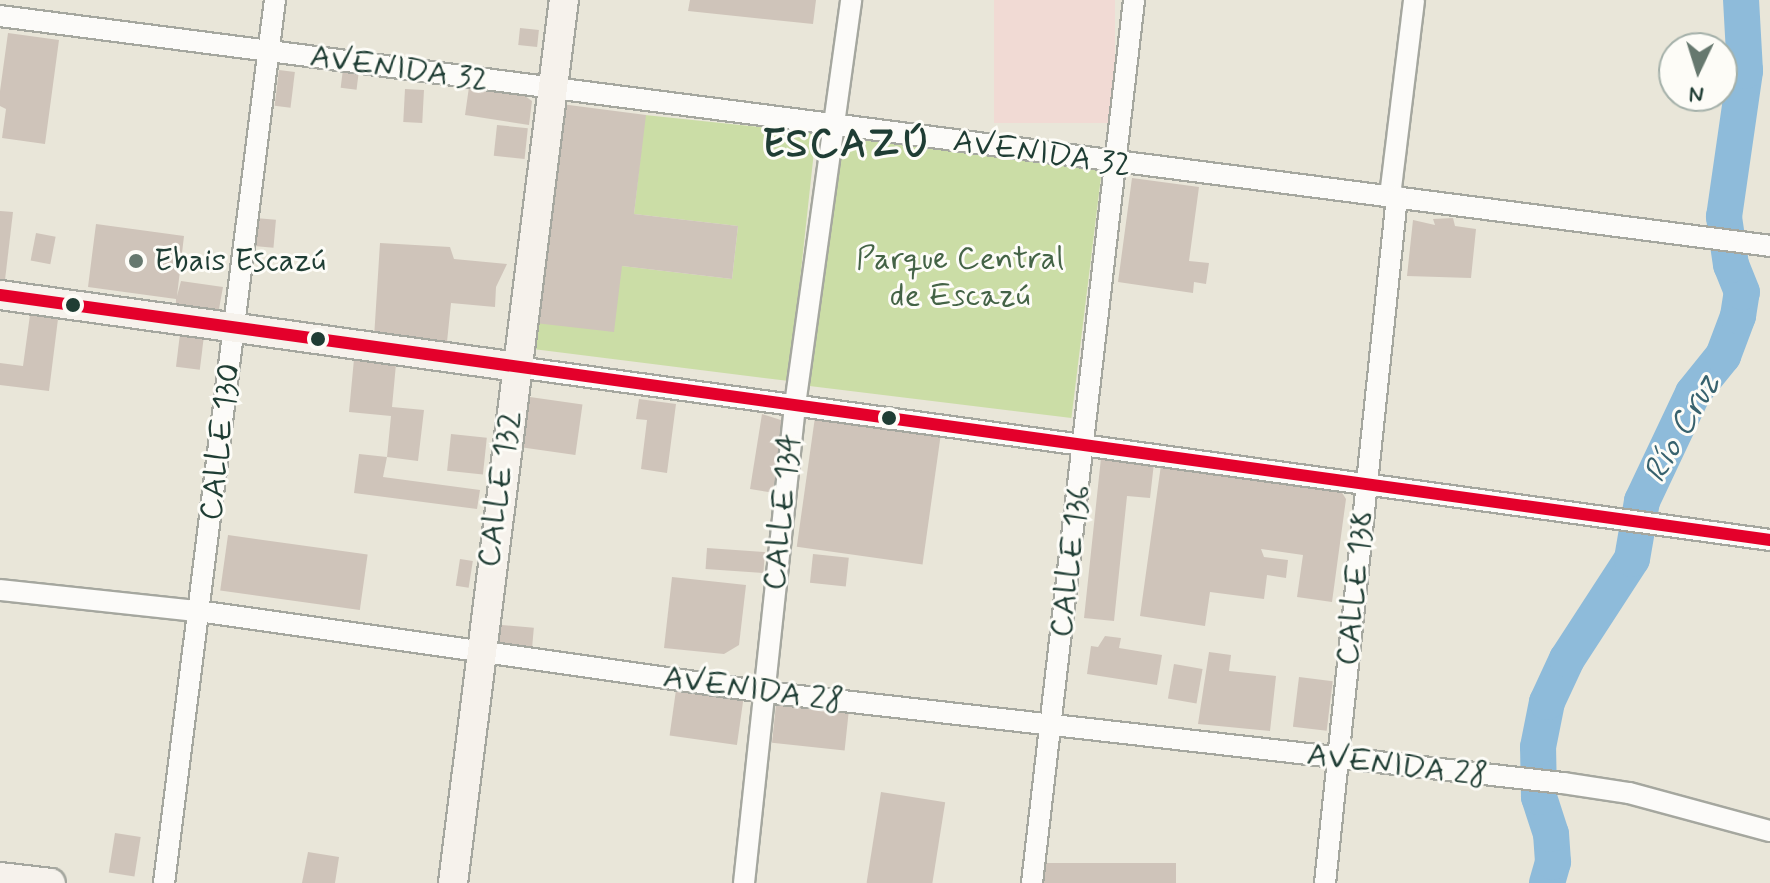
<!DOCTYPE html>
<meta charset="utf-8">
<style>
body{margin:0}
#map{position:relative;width:1770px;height:883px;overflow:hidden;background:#e9e6d9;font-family:Mynerve,sans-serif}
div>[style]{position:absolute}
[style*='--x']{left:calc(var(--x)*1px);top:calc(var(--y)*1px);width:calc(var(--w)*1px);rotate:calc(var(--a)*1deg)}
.built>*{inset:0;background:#f1dad4;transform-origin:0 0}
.green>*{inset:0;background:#cbdda6;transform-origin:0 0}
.river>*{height:36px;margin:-18px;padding:0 18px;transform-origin:18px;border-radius:18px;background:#8ebbda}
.building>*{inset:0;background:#cfc4ba;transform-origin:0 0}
.roads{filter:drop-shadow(2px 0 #a5a79f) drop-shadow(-2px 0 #a5a79f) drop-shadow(0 2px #a5a79f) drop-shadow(0 -2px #a5a79f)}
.street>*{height:20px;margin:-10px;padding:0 10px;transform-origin:10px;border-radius:10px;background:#fcfbf9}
.secondary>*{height:28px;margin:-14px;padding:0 14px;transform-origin:14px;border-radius:14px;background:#f6f2ec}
.bus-1>*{height:12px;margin:-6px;padding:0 6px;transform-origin:6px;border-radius:6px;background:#e4002b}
.dots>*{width:22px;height:22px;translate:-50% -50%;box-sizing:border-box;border:4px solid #fdfcf7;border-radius:50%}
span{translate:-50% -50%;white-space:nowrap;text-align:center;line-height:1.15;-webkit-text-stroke:6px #fdfcf7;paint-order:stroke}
.street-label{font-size:32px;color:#1f3d34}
.park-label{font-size:32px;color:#446346}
.poi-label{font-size:32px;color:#1f3d34}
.left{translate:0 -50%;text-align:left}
.water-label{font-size:34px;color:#38626e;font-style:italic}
.district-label{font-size:40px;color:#1f3d34;font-weight:700;letter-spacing:2px}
.north{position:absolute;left:1658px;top:32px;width:80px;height:80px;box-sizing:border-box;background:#fdfcf7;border:2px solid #a4b0a9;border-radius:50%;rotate:184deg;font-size:22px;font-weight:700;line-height:32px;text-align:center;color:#1f3d34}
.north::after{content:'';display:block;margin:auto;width:28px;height:36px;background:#66786e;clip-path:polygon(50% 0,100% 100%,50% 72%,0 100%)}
</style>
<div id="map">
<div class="built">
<div style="left:994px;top:0;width:121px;height:123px"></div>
</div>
<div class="green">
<div style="clip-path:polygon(645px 115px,816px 133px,789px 381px,533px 349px,535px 323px,622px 266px,732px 279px,738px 226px,634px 214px)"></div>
<div style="left:834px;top:136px;width:270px;height:251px;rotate:7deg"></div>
</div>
<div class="river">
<div style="--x:1547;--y:883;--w:22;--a:-74"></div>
<div style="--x:1553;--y:862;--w:28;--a:-94"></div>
<div style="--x:1551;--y:834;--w:39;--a:-108"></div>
<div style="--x:1539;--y:797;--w:50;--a:-91.1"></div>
<div style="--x:1538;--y:747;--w:46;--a:-78.7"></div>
<div style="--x:1547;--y:702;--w:47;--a:-65.1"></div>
<div style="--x:1567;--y:659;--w:119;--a:-57"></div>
<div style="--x:1632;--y:559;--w:59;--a:-80.2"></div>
<div style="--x:1642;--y:501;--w:119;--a:-64.7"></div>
<div style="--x:1693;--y:393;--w:48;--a:-51"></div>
<div style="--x:1723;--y:356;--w:43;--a:-69.4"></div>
<div style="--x:1738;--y:316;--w:24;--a:-81"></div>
<div style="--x:1742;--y:292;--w:29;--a:-112"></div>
<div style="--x:1731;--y:265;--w:49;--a:-98.3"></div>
<div style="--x:1724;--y:217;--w:148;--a:-81.8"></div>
<div style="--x:1745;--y:71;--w:71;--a:-93.2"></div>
</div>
<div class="building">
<div style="clip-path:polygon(690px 0,816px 0,813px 24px,688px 11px)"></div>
<div style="left:520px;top:28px;width:19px;height:17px;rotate:6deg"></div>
<div style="clip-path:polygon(8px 33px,59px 40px,45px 144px,2px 138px,6px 109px,0 106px,0 91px)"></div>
<div style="left:343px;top:69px;width:16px;height:19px;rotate:7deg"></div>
<div style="left:279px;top:70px;width:16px;height:36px;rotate:7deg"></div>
<div style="clip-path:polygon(469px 87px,525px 96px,532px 101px,529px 125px,465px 115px)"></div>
<div style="left:405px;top:89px;width:19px;height:33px;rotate:3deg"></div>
<div style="clip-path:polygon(561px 104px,646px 115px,634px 214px,738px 226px,732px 279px,622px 266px,614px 332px,535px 323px)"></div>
<div style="left:497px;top:125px;width:31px;height:31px;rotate:6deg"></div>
<div style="clip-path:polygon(1132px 178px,1199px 187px,1189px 261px,1209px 263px,1206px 284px,1194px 282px,1193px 293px,1118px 282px)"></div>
<div style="clip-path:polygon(0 211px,13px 212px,5px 280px,0 279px)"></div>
<div style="left:255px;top:218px;width:21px;height:28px;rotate:5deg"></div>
<div style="clip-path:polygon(1453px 218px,1455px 226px,1476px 229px,1471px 278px,1407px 276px,1413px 220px,1435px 225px,1433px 219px)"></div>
<div style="clip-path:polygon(96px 224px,184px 236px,177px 296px,181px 281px,223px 287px,219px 309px,212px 314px,176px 309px,176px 299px,88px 287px)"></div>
<div style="left:36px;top:233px;width:20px;height:28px;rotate:11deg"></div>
<div style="clip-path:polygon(380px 243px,450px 247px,454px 259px,507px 264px,496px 287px,495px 307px,451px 303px,447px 342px,374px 338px)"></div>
<div style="clip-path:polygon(30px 315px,58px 319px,49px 391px,0 385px,0 363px,23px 366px)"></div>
<div style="left:180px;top:334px;width:24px;height:33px;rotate:7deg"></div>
<div style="clip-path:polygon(354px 359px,396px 364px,392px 407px,424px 410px,418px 461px,387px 457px,391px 416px,349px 412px)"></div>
<div style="left:530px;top:397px;width:53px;height:51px;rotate:8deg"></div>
<div style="clip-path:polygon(639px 399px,676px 404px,667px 473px,641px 469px,647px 420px,636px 419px)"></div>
<div style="clip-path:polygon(762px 414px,784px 421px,775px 493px,750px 489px)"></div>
<div style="left:815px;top:417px;width:127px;height:131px;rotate:8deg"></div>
<div style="left:451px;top:434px;width:36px;height:37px;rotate:6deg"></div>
<div style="clip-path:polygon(359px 454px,387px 457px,383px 477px,480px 490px,477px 509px,354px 493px)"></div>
<div style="clip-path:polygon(1101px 458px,1154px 463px,1150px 498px,1127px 496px,1114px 621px,1084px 618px)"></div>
<div style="clip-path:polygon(1161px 465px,1339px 488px,1346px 499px,1332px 602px,1297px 597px,1303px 555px,1261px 549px,1264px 557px,1288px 560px,1286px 578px,1267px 575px,1264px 599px,1210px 592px,1205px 626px,1140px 616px)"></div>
<div style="left:228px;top:535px;width:141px;height:56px;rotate:8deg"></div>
<div style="left:707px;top:548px;width:58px;height:21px;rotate:4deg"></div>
<div style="left:813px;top:554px;width:36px;height:29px;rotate:6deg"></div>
<div style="left:460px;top:559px;width:13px;height:27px;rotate:9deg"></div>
<div style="clip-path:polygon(672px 577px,746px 585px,739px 645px,724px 654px,664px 648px)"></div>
<div style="left:491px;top:624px;width:43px;height:20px;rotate:5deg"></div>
<div style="clip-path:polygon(1105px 636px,1121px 638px,1119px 648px,1162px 655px,1157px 685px,1087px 674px,1091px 646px,1098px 647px)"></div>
<div style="clip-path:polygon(1209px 652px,1231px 655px,1229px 671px,1276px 676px,1270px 731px,1198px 724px)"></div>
<div style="left:1174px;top:664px;width:29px;height:35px;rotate:10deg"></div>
<div style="left:1299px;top:677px;width:34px;height:50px;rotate:7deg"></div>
<div style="left:676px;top:690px;width:68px;height:46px;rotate:8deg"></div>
<div style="left:776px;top:705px;width:73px;height:38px;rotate:6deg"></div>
<div style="left:881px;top:792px;width:65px;height:92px;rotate:9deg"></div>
<div style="left:115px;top:833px;width:26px;height:40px;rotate:9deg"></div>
<div style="clip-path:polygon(308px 852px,339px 857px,335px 883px,302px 883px)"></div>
<div style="left:1042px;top:863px;width:134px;height:20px"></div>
</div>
<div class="roads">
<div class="street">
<div style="--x:0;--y:16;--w:1785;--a:7.4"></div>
<div style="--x:1390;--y:196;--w:197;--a:-83"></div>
<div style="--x:517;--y:367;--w:1265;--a:7.86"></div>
<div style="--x:0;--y:590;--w:199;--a:6.1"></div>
<div style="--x:198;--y:611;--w:572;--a:8.14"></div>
<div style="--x:764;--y:692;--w:804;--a:6.5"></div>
<div style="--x:1563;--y:783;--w:67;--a:8.6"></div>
<div style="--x:1629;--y:793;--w:146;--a:15.1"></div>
<div style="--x:164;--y:883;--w:890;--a:-82.84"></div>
<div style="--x:744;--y:883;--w:481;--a:-83.9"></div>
<div style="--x:795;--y:405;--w:409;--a:-82.1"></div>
<div style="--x:1032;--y:883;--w:889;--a:-83.41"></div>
<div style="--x:1325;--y:883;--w:690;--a:-84.01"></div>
</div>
<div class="secondary">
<div style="--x:0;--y:295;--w:522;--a:7.93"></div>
<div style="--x:0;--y:877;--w:51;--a:6.7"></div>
<div style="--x:453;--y:883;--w:890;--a:-82.84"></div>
</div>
</div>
<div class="bus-1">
<div style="--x:0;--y:295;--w:1787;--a:7.88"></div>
</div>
<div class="dots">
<div style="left:136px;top:261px;background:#66786e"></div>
<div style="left:73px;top:305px;background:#1f3d34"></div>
<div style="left:318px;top:339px;background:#1f3d34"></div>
<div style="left:889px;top:418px;background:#1f3d34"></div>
</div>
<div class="street-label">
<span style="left:399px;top:69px;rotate:8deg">AVENIDA 32</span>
<span style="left:1042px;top:154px;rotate:8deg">AVENIDA 32</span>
<span style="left:221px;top:442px;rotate:-83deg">CALLE 130</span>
<span style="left:500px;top:489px;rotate:-82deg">CALLE 132</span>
<span style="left:783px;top:512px;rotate:-84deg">CALLE 134</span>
<span style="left:1071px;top:561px;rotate:-83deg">CALLE 136</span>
<span style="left:1356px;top:588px;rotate:-84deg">CALLE 138</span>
<span style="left:753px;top:690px;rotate:8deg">AVENIDA 28</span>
<span style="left:1397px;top:766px;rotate:7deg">AVENIDA 28</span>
</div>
<div class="park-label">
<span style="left:960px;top:278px">Parque Central<br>de Escazú</span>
</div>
<div class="poi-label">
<span class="left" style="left:154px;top:261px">Ebais Escazú</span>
</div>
<div class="water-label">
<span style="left:1682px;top:428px;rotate:-61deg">Río Cruz</span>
</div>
<div class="district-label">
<span style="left:847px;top:145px">ESCAZÚ</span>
</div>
<div class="north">N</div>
</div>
